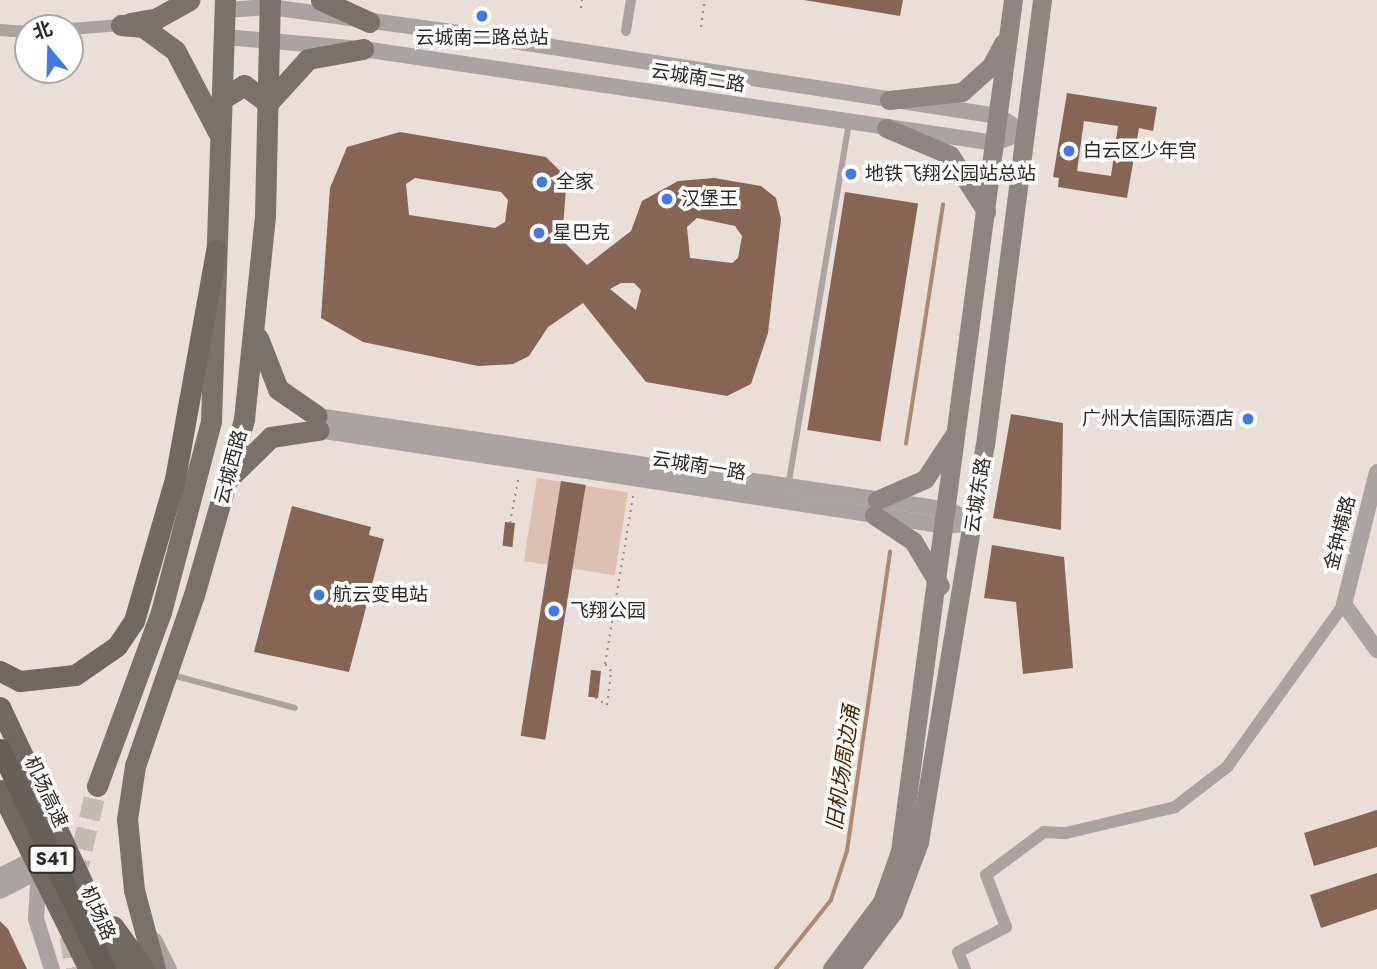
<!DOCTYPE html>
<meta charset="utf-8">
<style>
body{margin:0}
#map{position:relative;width:1377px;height:969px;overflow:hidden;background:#eaded8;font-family:Jost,"Noto Sans SC",sans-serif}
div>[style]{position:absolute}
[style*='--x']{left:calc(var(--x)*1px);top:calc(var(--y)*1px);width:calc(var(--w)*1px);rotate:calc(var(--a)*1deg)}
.green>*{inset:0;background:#ddc0af;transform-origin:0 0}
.stream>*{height:3.5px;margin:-1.75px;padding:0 1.75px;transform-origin:1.75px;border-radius:1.75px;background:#ac8975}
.building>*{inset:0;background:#866552;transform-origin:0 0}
.primary-tunnel>*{height:21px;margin-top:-10.5px;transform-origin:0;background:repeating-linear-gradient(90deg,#c4bab4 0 21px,transparent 0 31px)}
.path>*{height:2px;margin-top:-1px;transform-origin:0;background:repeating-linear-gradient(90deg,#978f8a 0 2px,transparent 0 7px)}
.service>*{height:6px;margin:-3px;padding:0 3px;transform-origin:3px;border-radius:3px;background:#a9a4a1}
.pedestrian>*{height:10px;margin:-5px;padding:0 5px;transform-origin:5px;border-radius:5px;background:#a9a4a1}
.minor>*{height:12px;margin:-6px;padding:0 6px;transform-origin:6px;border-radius:6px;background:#a9a4a1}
.tertiary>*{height:16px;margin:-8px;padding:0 8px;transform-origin:8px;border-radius:8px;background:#a9a4a1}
.secondary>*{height:19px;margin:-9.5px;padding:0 9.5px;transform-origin:9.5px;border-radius:9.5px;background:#8d8682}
.primary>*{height:21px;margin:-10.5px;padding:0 10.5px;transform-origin:10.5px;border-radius:10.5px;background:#7a716c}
.trunk>*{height:21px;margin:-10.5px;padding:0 10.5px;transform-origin:10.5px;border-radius:10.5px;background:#726862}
.motorway-bridge>*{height:21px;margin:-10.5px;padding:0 10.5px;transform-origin:10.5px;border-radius:10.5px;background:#695f59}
.dots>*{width:19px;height:19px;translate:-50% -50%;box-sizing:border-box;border:4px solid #fff;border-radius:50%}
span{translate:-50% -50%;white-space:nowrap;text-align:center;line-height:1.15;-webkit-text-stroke:7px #fff;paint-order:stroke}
.shield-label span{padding:2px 5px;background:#fff;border:2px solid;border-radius:5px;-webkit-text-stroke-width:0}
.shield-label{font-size:18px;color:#2d2926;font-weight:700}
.poi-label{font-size:19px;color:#2d2926}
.left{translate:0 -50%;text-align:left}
.right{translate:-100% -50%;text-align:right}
.street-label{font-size:19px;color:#2d2926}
.water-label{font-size:21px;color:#512300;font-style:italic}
.north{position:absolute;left:14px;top:14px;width:70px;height:70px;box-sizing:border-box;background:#fff;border:2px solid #aba9a8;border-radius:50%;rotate:341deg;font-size:19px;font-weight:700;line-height:28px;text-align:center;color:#2d2926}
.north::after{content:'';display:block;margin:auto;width:24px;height:32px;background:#3e7ae9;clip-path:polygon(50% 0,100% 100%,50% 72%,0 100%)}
</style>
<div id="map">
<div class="green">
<div style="left:537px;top:478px;width:92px;height:84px;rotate:9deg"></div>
</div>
<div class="stream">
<div style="--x:906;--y:444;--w:242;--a:-81.2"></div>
<div style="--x:776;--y:969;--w:88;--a:-51.4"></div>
<div style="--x:831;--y:900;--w:52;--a:-71.9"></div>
<div style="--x:847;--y:851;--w:302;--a:-81.8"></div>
</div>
<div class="building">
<div style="clip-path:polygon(804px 0,903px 0,900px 16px)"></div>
<div style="clip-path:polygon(evenodd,1067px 93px,1157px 107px,1153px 131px,1139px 128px,1127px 198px,1058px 187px,1059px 178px,1053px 177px,1067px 93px,1084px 121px,1118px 126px,1111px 176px,1077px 171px,1084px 121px)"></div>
<div style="clip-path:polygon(evenodd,400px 132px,546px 157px,562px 173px,566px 189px,562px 240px,587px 265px,631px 231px,642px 201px,678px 181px,714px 178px,761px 186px,776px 198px,781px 219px,768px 333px,751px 384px,727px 396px,646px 382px,583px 303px,548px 327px,529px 356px,513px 364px,478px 366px,363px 342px,321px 318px,330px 188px,347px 147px,400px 132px,415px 178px,501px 192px,508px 200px,505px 222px,495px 228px,409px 215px,406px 184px,415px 178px,400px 132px,697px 218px,735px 226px,742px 236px,738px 258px,732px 263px,690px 258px,687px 227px,697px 218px,400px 132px,621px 283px,634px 283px,641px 290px,636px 310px,610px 289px,621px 283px)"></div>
<div style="left:845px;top:192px;width:74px;height:241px;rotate:9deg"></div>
<div style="clip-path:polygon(1011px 414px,1063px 423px,1061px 530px,993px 518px)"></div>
<div style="left:561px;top:481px;width:25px;height:258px;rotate:9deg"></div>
<div style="clip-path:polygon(292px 506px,371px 527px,369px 535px,384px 539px,349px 672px,254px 652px)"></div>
<div style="left:505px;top:522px;width:10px;height:24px;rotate:6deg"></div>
<div style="clip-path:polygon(992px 545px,1064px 557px,1073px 668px,1023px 674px,1016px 602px,984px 598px)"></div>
<div style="left:591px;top:670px;width:10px;height:27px;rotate:6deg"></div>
<div style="clip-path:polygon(1377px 810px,1377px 847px,1314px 866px,1304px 833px)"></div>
<div style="clip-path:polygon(1377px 873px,1377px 909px,1321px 928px,1310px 895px)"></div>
<div style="clip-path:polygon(0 921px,8px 929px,27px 969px,0 969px)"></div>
</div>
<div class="primary-tunnel">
<div style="--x:75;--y:879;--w:96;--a:-76.7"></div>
<div style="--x:70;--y:936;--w:33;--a:81"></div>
</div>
<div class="path">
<div style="--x:581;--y:8;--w:8;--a:-83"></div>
<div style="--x:701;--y:27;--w:27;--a:-82"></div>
<div style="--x:510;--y:523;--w:49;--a:-79.4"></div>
<div style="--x:595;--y:698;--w:14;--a:30"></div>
<div style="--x:607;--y:705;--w:34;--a:-83"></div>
<div style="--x:611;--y:671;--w:9;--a:-131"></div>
<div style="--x:605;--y:664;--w:175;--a:-80.5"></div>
</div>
<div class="service">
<div style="--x:788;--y:487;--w:369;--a:-80.5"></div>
<div style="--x:172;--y:675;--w:127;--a:15"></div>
</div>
<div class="pedestrian">
<div style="--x:626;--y:31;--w:31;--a:-81"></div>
</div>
<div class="minor">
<div style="--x:70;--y:29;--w:51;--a:-4.5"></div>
<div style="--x:0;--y:30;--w:28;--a:4"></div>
<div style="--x:965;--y:969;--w:18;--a:-112"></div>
<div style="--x:958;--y:952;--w:54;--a:-27.5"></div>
<div style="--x:1006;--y:927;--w:56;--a:-111"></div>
<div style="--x:986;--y:875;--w:72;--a:-36.6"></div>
<div style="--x:1044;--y:832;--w:22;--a:3"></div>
<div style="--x:1066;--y:833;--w:112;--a:-13.4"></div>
<div style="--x:1175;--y:807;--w:66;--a:-37.6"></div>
<div style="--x:1227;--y:767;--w:201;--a:-54.3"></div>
</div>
<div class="tertiary">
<div style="--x:225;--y:10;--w:45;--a:-3.8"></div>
<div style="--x:270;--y:7;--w:213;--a:7.8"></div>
<div style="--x:481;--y:36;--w:523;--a:8.8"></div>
<div style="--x:998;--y:116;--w:31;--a:32"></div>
<div style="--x:225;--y:37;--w:139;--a:5"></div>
<div style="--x:363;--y:49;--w:639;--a:8.46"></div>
<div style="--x:995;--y:143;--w:31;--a:-21"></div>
<div style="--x:317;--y:416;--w:639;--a:8.46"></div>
<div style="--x:949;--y:510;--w:28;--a:26"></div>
<div style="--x:318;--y:430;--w:636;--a:8.68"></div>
<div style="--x:947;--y:526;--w:27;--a:-8"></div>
<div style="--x:1377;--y:472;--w:136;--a:104"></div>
<div style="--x:1344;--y:604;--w:57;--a:54.3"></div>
<div style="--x:39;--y:871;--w:48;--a:93.6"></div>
<div style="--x:36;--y:919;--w:52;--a:72.3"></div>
<div style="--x:0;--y:876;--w:37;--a:-27"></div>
<div style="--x:33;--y:859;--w:12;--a:9"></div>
<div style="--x:0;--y:891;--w:44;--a:-27.1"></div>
<div style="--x:154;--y:940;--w:33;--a:63"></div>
</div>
<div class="secondary">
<div style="--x:889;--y:100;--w:73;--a:-6.3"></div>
<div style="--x:962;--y:92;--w:39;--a:-42"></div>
<div style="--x:991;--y:66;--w:26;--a:-62"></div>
<div style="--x:886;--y:128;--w:69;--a:22.9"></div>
<div style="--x:950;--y:155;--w:67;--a:57.3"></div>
<div style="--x:877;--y:500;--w:52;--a:-23.6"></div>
<div style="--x:925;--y:479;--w:53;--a:-56.6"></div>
<div style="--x:874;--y:515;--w:47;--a:33.7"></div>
<div style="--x:913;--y:541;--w:52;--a:59"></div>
<div style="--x:832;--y:969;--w:84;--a:-53.3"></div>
<div style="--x:882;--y:902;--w:54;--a:-70.6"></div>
<div style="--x:900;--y:851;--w:858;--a:-82.44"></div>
<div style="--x:850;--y:969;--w:71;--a:-53"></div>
<div style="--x:893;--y:912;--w:75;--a:-69.6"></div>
<div style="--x:919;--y:842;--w:402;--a:-80.6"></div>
<div style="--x:985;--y:445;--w:449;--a:-82.7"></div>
</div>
<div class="primary">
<div style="--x:321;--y:0;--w:53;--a:24.6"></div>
<div style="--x:130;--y:23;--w:27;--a:-10"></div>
<div style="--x:157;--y:18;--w:37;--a:-29"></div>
<div style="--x:121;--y:25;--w:22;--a:5"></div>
<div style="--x:143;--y:27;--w:39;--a:36"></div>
<div style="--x:175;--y:50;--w:93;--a:62.3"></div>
<div style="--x:222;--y:99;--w:26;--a:-32"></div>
<div style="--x:244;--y:85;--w:30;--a:37"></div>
<div style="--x:268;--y:103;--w:59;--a:-47.7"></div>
<div style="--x:308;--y:59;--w:56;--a:-10.3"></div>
<div style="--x:258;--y:338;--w:55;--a:68.6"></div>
<div style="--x:278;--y:389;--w:47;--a:34.7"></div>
<div style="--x:229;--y:478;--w:59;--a:-44.3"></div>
<div style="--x:271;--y:437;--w:48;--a:-8.5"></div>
<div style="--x:97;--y:786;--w:185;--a:-69.8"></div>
<div style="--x:161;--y:612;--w:197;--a:-75.3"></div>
<div style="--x:211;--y:421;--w:421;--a:-88.1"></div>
<div style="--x:155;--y:969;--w:82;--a:-104.9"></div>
<div style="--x:134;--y:890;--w:71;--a:-95.6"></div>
<div style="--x:127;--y:819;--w:54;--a:-81.4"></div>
<div style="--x:135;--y:766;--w:181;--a:-71"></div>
<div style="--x:194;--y:595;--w:183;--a:-74.1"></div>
<div style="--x:244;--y:419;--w:205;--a:-84.1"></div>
<div style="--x:265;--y:215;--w:215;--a:-88.7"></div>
</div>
<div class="trunk">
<div style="--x:0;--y:671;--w:22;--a:27"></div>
<div style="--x:20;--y:681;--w:55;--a:-6.2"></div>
<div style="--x:75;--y:675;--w:51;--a:-34.6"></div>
<div style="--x:117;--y:646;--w:30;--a:-56"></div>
<div style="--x:134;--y:621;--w:148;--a:-73.9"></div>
<div style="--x:175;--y:479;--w:233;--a:-79.8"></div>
<div style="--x:0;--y:707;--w:289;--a:64.9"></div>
<div style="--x:0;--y:790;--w:200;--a:63.6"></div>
<div style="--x:113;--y:926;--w:53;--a:54.2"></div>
</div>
<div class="motorway-bridge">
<div style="--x:0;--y:749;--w:244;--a:64.5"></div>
</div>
<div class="dots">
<div style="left:482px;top:16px;background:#3e7ae9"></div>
<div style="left:1069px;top:151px;background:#3e7ae9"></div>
<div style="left:851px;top:174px;background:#3e7ae9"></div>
<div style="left:542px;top:182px;background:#3e7ae9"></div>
<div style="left:667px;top:199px;background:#3e7ae9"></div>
<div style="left:539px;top:233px;background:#3e7ae9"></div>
<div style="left:1248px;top:419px;background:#3e7ae9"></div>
<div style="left:319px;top:595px;background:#3e7ae9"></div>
<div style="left:554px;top:611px;background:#3e7ae9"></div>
</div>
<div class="shield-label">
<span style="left:52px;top:859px">S41</span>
</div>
<div class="poi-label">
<span style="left:482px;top:38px">云城南二路总站</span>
<span class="left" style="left:1083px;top:151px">白云区少年宫</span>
<span class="left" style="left:865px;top:174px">地铁飞翔公园站总站</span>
<span class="left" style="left:556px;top:182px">全家</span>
<span class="left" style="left:681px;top:199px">汉堡王</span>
<span class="left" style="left:553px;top:233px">星巴克</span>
<span class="right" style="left:1234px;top:419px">广州大信国际酒店</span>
<span class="left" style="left:333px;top:595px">航云变电站</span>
<span class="left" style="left:570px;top:611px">飞翔公园</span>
</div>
<div class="street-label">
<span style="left:698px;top:78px;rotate:9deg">云城南二路</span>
<span style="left:699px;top:466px;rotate:9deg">云城南一路</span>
<span style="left:231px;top:467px;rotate:-75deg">云城西路</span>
<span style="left:978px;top:495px;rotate:-81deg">云城东路</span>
<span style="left:1340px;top:533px;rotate:-76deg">金钟横路</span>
<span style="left:46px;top:792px;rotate:65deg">机场高速</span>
<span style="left:98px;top:913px;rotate:66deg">机场路</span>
</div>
<div class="water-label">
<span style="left:843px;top:768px;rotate:-82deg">旧机场周边涌</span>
</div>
<div class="north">北</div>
</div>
